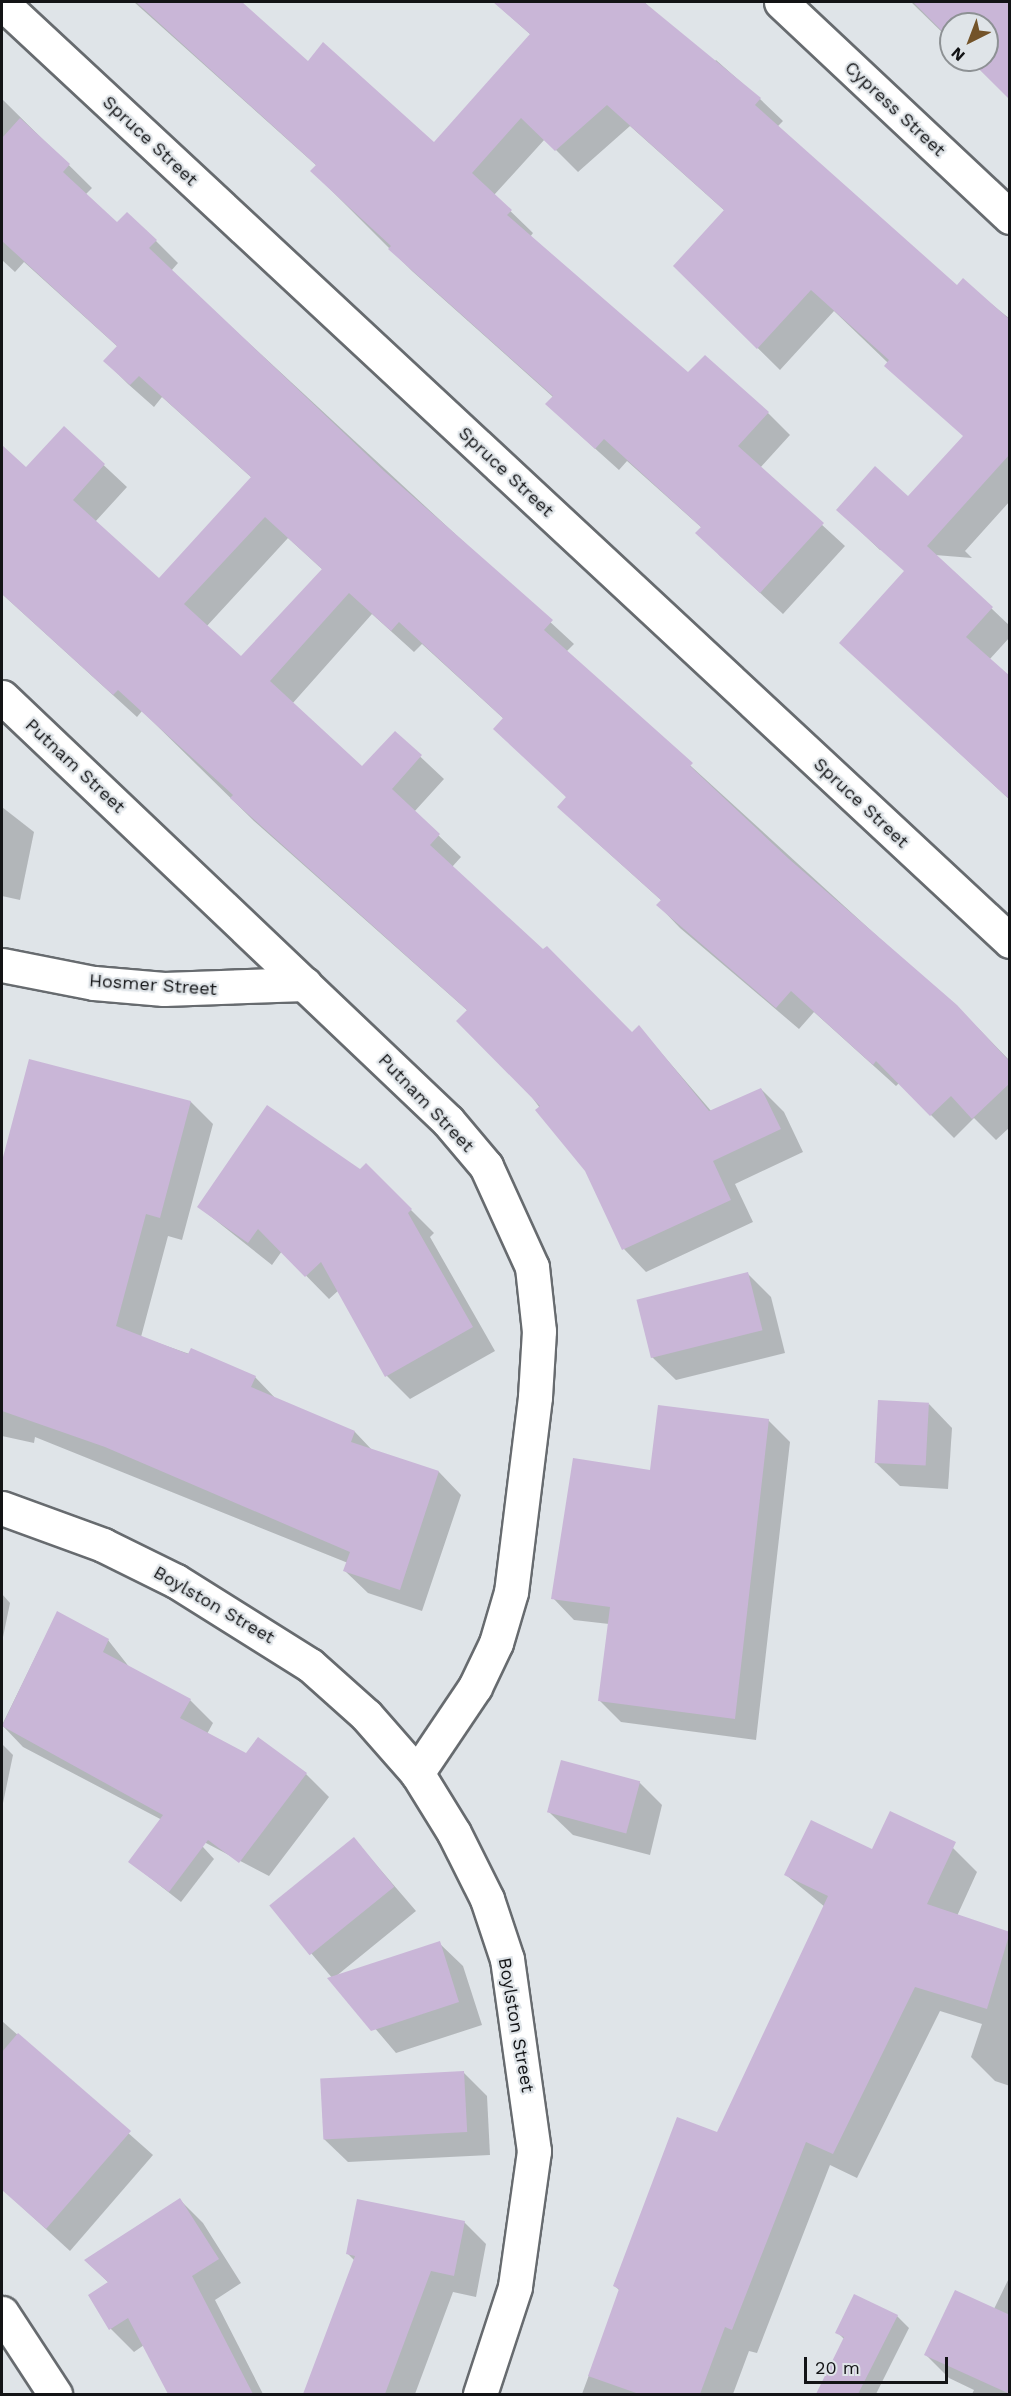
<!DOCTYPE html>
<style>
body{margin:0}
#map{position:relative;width:1011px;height:2396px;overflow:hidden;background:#dfe4e8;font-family:"Work Sans",sans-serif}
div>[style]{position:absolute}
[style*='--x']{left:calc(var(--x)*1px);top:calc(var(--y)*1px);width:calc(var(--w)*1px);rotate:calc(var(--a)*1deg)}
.shadow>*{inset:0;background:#0003}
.building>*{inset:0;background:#c9b6d7;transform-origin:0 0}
.roads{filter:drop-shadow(2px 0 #676b6f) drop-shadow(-2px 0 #676b6f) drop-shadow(0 2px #676b6f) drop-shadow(0 -2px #676b6f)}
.minor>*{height:33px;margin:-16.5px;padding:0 16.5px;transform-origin:16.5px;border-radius:16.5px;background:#fff}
span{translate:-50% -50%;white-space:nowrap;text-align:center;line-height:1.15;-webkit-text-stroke:4.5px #dfe4e8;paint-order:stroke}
.street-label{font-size:18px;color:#131416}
.frame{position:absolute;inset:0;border:3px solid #131416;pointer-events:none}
.north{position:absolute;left:939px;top:12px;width:60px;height:60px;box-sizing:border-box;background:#dfe4e8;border:2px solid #8d9194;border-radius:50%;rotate:222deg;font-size:16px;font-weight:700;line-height:24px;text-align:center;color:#131416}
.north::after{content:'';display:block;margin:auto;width:21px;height:27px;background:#735329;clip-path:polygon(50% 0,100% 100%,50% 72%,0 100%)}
.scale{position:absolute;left:804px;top:2357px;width:144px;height:27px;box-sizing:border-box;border:3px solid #131416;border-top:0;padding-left:8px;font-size:18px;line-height:21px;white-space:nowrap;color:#131416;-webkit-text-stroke:4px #dfe4e8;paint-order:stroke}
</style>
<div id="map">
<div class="shadow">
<div style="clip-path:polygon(134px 2px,241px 2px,308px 63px,435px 144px,531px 35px,494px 2px,644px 2px,712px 64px,716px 60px,760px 99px,783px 121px,777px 127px,957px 287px,963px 281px,1010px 319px,1010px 501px,965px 551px,972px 558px,935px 555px,1010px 626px,1010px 637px,989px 660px,1010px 678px,1010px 800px,841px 643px,922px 553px,880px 550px,838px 510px,909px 498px,964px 436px,834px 311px,780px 370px,675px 266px,725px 211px,630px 126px,578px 172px,545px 139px,494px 195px,533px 233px,530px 237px,689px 374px,768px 413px,790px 435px,760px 468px,845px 546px,783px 614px,719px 555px,702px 528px,627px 461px,619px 470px,570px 426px,553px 397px,412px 271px,312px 171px,317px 166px)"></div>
<div style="clip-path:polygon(911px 2px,1010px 2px,1010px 99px,970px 60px,987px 60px,987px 24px,951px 24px,951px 41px)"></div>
<div style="clip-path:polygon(evenodd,2px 99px,92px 188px,85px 195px,118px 224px,156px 241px,178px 263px,171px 271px,574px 644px,566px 652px,980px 1030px,1010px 1061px,1010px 1127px,996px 1140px,974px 1118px,954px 1138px,899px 1083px,896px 1086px,814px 1012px,799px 1029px,680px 928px,658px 905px,662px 901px,582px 829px,567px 798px,504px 719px,422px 644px,414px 652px,372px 614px,292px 704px,362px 768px,395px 733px,444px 779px,414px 812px,461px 857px,452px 867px,632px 1034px,639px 1027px,712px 1112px,761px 1089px,784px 1112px,803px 1152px,735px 1184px,753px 1222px,646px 1272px,624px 1249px,586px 1170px,468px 1011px,254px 821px,142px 711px,137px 717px,2px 594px,2px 447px,26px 469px,64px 428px,127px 487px,95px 522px,160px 580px,252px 478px,162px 397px,154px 407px,128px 384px,105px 361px,118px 347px,24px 262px,15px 272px,2px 260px,2px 99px,288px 538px,323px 570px,241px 658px,206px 627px,288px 538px)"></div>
<div style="clip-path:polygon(2px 807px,34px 832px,20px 900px,2px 896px)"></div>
<div style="clip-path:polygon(30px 1061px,191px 1102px,213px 1124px,182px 1240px,168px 1236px,141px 1337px,255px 1377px,278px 1401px,355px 1432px,373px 1451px,439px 1472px,461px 1495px,422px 1611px,368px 1593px,345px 1571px,348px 1563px,35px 1437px,34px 1443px,2px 1436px,2px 1166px)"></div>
<div style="clip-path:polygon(366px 1165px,434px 1233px,430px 1237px,495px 1351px,410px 1399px,387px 1376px,339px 1290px,329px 1299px,282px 1251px,272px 1265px,199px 1207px,360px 1171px)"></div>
<div style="clip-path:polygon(748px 1274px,771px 1297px,785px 1353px,676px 1380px,652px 1357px)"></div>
<div style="clip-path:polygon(929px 1404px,952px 1428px,948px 1489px,900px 1486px,876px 1463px)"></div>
<div style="clip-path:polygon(768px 1420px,790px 1442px,756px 1740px,621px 1722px,599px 1700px,609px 1624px,574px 1620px,553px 1598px,651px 1472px)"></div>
<div style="clip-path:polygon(2px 1594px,10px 1603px,2px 1642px)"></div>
<div style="clip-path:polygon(57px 1613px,108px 1640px,130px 1668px,190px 1700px,213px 1723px,207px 1734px,247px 1755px,306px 1774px,329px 1797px,269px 1876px,23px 1747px,2px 1725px)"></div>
<div style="clip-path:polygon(2px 1744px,13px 1755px,2px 1808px)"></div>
<div style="clip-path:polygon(639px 1782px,662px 1805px,650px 1855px,573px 1835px,549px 1812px)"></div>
<div style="clip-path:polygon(150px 1835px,203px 1847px,214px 1859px,181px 1902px,130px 1862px)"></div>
<div style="clip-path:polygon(354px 1839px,416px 1911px,335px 1977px,439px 1943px,463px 1966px,482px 2025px,396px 2053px,271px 1906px)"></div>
<div style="clip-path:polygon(953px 1848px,977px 1872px,957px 1916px,1010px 1934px,1010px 2086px,995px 2081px,971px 2057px,982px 2024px,940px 2011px,857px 2178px,830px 2165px,757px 2353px,749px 2351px,733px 2394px,582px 2394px,620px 2291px,615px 2286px,718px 2133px,825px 1907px,786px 1875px,873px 1851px)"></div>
<div style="clip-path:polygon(2px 2021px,153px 2155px,70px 2251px,2px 2189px)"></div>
<div style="clip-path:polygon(463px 2072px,487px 2096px,490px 2155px,348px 2162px,324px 2139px)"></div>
<div style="clip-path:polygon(180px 2200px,203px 2223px,241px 2283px,215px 2300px,263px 2394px,169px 2394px,144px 2345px,134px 2352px,111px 2329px,109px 2283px,86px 2261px)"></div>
<div style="clip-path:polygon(464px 2222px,486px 2244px,476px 2297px,453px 2292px,415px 2394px,317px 2394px,308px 2386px,355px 2261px,347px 2253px)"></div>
<div style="clip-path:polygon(1010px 2276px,1010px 2394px,972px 2394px,974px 2390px,949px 2378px,926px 2355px,994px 2309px)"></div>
<div style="clip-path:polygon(897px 2316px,909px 2328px,876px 2394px,818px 2394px,845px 2340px,837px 2332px)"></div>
</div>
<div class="building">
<div style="clip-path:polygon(136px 2px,242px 2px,308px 61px,323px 42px,434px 142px,530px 34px,493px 2px,644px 2px,761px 98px,755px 105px,957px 285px,963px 278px,1010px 320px,1010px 454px,927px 546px,993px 607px,966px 637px,1010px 676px,1010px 800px,839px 643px,904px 571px,836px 510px,875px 466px,908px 496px,963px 436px,884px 366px,889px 360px,811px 290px,757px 349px,673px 266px,724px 210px,607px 105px,555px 151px,521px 118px,472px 173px,512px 210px,507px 215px,688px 372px,705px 355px,769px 412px,738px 446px,824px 523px,760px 593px,695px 533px,701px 527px,604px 439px,595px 449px,545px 404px,553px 396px,388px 249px,391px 246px,310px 171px,316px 165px)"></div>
<div style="clip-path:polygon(913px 2px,1010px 2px,1010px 100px,970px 60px,987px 60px,987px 24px,951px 24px,951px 40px)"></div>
<div style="clip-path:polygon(evenodd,20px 118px,70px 164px,63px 172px,117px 222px,127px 212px,157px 240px,149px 248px,384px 471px,553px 620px,544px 630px,693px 763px,690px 766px,789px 859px,957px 1005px,1010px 1062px,1010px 1083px,972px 1119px,951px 1096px,930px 1116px,876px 1061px,873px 1065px,791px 991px,776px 1008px,656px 905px,661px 900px,557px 807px,566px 797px,493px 729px,503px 718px,399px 622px,391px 631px,349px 593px,270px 681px,362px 766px,395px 731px,422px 755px,392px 789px,440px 834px,430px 845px,543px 949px,547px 946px,632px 1032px,639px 1025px,709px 1111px,761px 1088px,781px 1129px,713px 1161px,731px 1200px,622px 1250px,585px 1171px,535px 1110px,540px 1106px,456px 1021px,467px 1010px,230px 798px,233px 795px,118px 690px,113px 695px,2px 594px,2px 445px,26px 467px,64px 426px,105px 464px,73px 500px,159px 578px,251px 477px,139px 376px,130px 385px,103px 361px,117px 346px,2px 241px,2px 138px,20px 118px,265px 517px,322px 569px,241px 656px,184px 604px,265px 517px)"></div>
<div style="clip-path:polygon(29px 1059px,191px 1101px,160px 1218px,146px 1214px,116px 1326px,188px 1354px,191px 1348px,256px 1376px,251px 1387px,355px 1431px,351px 1442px,439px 1471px,400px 1590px,343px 1571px,350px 1552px,105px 1447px,2px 1411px,2px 1161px)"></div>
<div style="clip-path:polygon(267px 1105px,360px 1169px,366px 1163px,412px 1209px,408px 1213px,473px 1327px,385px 1377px,321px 1262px,305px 1277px,258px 1229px,248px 1243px,197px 1207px)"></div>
<div style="left:748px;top:1272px;width:60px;height:115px;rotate:76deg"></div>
<div style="left:878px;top:1400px;width:51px;height:63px;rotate:3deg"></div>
<div style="clip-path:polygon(658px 1405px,769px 1419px,735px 1719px,598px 1701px,610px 1607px,551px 1599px,573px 1458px,650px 1470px)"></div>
<div style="clip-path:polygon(57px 1611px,109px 1639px,103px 1652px,191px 1699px,180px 1718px,246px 1753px,258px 1737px,307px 1773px,239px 1863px,208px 1840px,169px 1892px,128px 1862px,163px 1815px,2px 1726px)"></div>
<div style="left:561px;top:1760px;width:82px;height:54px;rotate:15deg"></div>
<div style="clip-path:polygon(890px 1811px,956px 1842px,927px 1904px,1010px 1932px,987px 2009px,915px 1987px,833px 2154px,806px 2142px,732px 2330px,725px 2327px,700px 2394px,639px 2394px,588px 2376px,619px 2289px,613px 2286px,677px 2117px,717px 2132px,828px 1896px,784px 1875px,811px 1820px,872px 1849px)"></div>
<div style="left:354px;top:1837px;width:64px;height:109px;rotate:51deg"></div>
<div style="clip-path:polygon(440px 1941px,459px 2002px,371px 2031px,327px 1978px)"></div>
<div style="clip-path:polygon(18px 2033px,131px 2131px,46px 2229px,2px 2190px,2px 2052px)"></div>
<div style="left:464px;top:2071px;width:61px;height:144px;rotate:87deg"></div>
<div style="clip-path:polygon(180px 2198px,219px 2259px,192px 2276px,253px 2394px,168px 2394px,128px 2318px,109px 2330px,88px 2295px,108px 2282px,84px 2260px)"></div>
<div style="clip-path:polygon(357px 2199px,465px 2221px,454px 2276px,431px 2271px,385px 2394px,303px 2394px,355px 2256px,346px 2254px)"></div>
<div style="clip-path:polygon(955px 2290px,1010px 2315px,1010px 2394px,924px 2355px)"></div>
<div style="clip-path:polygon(854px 2294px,898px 2315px,858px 2394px,816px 2394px,844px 2337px,835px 2333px)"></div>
</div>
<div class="roads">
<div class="minor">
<div style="--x:781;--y:2;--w:314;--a:43.2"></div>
<div style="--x:2;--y:3;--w:1377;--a:42.94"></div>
<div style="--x:2;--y:697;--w:615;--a:43.55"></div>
<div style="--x:448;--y:1121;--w:59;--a:49.8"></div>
<div style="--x:486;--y:1166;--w:111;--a:65.5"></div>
<div style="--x:532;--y:1267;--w:64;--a:83.8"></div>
<div style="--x:539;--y:1331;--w:66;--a:93.5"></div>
<div style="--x:535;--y:1397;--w:196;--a:97"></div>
<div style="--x:511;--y:1592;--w:53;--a:106.4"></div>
<div style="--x:496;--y:1643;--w:49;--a:115.5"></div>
<div style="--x:475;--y:1687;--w:104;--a:124"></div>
<div style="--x:2;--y:965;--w:94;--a:11.1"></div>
<div style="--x:94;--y:983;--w:70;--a:4.9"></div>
<div style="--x:164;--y:989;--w:141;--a:-2"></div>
<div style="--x:2;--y:1508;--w:108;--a:20.1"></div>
<div style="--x:103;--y:1545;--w:81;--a:26.3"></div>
<div style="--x:176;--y:1581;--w:158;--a:32.1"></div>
<div style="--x:310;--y:1665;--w:75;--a:41.8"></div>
<div style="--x:366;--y:1715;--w:77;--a:48.7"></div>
<div style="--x:417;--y:1773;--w:70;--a:58.3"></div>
<div style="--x:454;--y:1833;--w:74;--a:63.4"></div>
<div style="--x:487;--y:1899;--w:63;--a:71.6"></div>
<div style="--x:507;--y:1959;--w:194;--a:82"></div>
<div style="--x:534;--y:2151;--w:137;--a:98"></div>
<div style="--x:515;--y:2287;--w:113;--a:108.1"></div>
<div style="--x:2;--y:2313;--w:97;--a:56.8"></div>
</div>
</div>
<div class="street-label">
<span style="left:895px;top:109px;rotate:43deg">Cypress Street</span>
<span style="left:150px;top:141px;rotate:43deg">Spruce Street</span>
<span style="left:506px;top:472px;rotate:43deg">Spruce Street</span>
<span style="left:75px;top:766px;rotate:43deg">Putnam Street</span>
<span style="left:861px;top:803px;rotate:43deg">Spruce Street</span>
<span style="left:153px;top:985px;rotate:4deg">Hosmer Street</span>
<span style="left:426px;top:1103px;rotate:46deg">Putnam Street</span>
<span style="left:214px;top:1605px;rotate:30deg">Boylston Street</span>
<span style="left:516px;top:2025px;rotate:80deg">Boylston Street</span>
</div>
<div class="frame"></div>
<div class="north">N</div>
<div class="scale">20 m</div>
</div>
